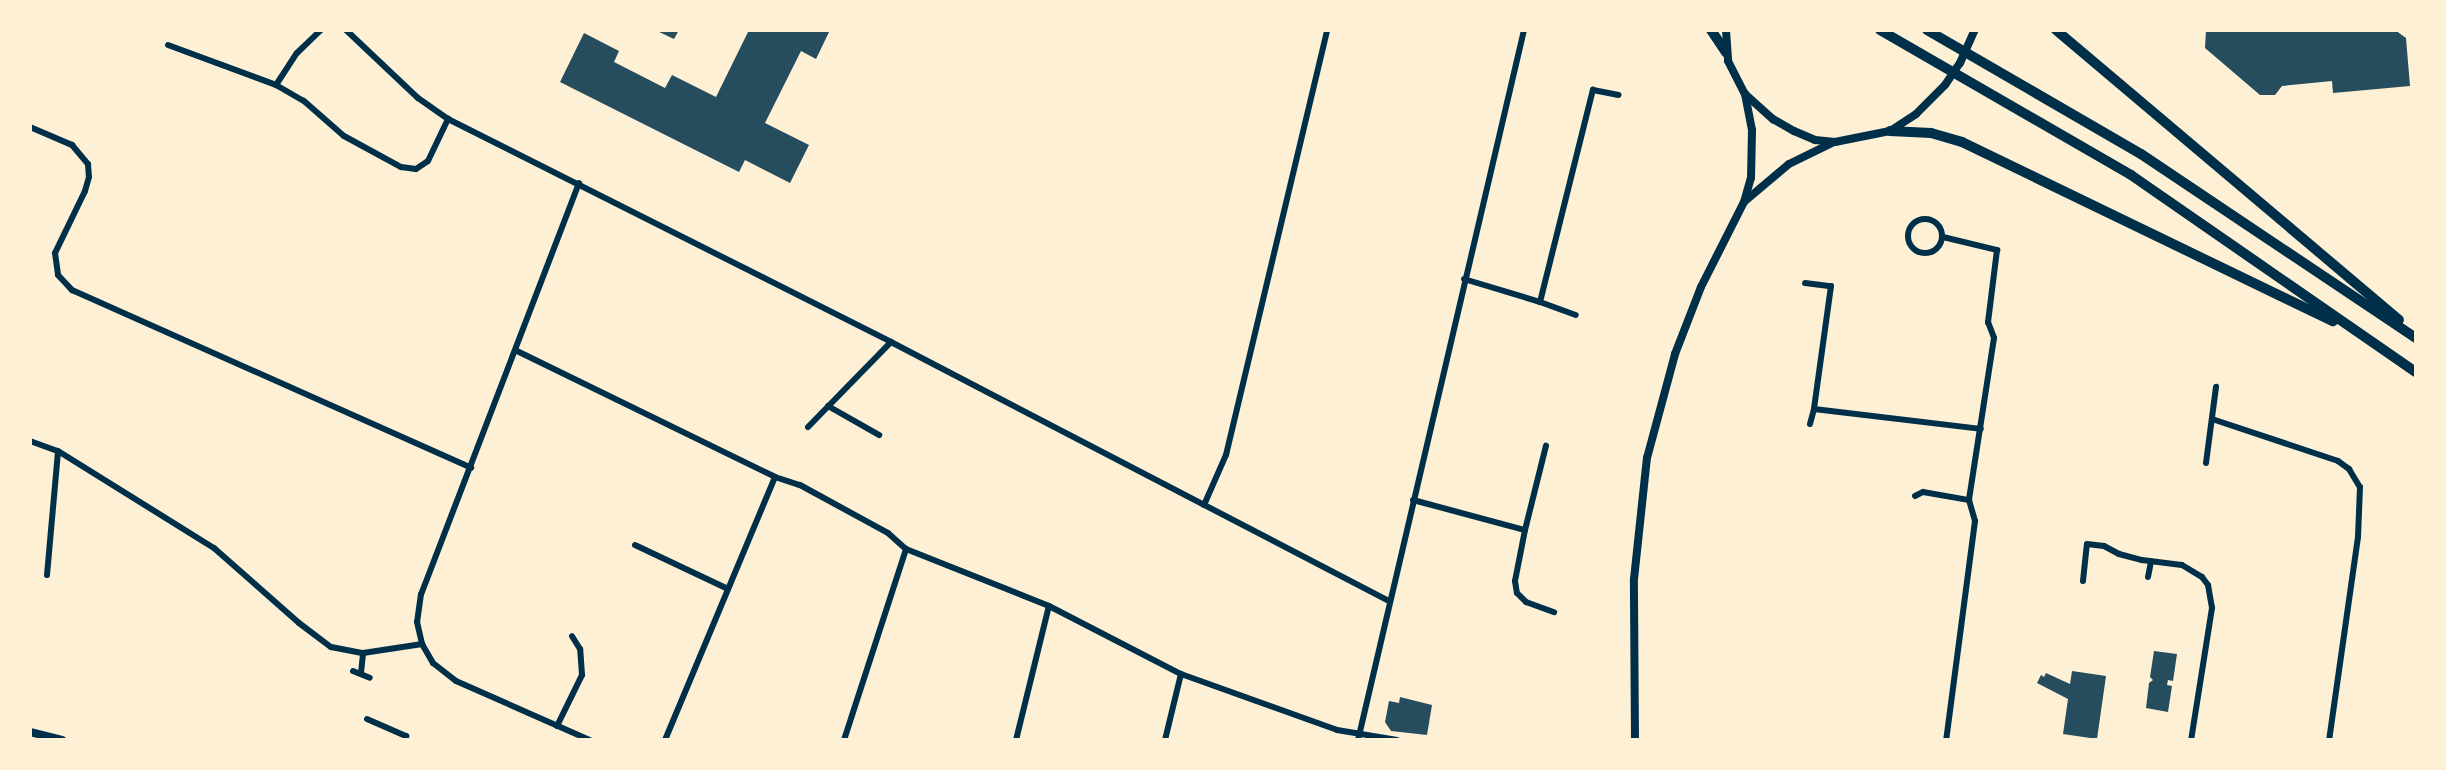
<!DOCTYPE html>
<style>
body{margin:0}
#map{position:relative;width:2446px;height:770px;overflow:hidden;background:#fdf0d5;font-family:"Golos Text",sans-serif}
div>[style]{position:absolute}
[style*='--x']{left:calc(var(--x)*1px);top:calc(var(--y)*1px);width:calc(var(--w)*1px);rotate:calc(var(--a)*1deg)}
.building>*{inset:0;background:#264d5e}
.minor>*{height:6px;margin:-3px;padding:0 3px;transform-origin:3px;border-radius:3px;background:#003049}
.minor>.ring{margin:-3px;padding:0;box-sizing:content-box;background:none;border:6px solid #003049;border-radius:50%}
.tertiary>*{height:8px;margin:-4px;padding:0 4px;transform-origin:4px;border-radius:4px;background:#003049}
.trunk>*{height:10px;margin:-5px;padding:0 5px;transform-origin:5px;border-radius:5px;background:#003049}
span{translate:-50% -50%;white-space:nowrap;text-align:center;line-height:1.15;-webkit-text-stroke:7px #fdf0d5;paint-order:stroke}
.frame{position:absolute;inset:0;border:32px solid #fdf0d5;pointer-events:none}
</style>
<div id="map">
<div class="building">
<div style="clip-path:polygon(655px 30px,679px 30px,674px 39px)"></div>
<div style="clip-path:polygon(749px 30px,830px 30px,816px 59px,801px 51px,765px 123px,809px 145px,790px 183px,745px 160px,739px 172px,560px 82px,584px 33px,619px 51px,614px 62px,665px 88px,672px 75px,716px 97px)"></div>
<div style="clip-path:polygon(2206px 30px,2395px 30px,2406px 38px,2410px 86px,2333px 93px,2332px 81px,2282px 86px,2275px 95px,2260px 95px,2205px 48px)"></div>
<div style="clip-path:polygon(2154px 651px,2177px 654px,2173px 681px,2168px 680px,2167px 685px,2172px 686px,2168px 712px,2146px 708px,2149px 683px,2153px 680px,2150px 677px)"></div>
<div style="clip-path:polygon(2072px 671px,2106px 676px,2097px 739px,2063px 734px,2068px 699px,2037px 683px,2041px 675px,2044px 677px,2046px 673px,2070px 684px)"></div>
<div style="clip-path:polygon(1400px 697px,1432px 705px,1427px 735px,1391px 731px,1385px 722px,1389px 701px,1399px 703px)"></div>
</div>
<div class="minor">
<div style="--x:346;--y:30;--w:99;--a:43.4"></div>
<div style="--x:418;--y:98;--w:37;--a:35"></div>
<div style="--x:448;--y:119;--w:496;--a:26.7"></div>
<div style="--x:891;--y:342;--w:561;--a:27.48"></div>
<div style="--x:168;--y:45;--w:115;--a:20.3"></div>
<div style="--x:276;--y:85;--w:32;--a:30"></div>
<div style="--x:304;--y:101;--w:53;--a:41.2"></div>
<div style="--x:344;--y:136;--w:65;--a:28.5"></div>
<div style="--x:401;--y:167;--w:15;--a:8"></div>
<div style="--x:416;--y:169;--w:14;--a:-34"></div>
<div style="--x:428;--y:161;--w:47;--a:-64.5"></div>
<div style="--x:276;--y:85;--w:38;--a:-57"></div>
<div style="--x:297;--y:53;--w:33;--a:-44"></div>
<div style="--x:30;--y:127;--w:46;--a:23.2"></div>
<div style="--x:72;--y:145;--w:25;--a:50"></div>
<div style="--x:88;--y:164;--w:13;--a:86"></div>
<div style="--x:89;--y:177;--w:15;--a:106"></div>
<div style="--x:85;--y:191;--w:69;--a:115.8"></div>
<div style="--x:55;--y:253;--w:22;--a:82"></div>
<div style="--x:58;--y:275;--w:21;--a:47"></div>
<div style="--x:72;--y:290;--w:437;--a:24"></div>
<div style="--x:579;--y:183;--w:440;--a:111"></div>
<div style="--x:421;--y:594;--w:28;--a:98"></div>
<div style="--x:417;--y:622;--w:23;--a:77"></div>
<div style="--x:422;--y:644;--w:22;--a:60"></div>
<div style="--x:433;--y:663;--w:29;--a:38"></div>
<div style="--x:456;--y:681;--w:146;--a:23.8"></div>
<div class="ring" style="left:1908px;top:219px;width:28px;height:28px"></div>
<div style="--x:1943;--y:237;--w:56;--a:13.5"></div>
<div style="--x:1997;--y:250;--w:73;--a:97.1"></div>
<div style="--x:1988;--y:322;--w:17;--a:69"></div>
<div style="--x:1994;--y:338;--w:164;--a:98.8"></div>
<div style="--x:1969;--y:500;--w:22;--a:74"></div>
<div style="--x:1975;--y:521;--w:221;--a:97.5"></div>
<div style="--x:1464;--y:279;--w:79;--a:16.8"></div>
<div style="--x:1540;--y:302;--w:219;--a:-76"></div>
<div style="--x:1593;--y:90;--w:26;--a:11"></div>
<div style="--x:1805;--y:283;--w:26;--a:7"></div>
<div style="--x:1831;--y:286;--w:124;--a:97.9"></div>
<div style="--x:1814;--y:409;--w:168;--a:6.8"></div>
<div style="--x:1540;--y:302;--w:38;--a:20"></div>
<div style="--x:517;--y:351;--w:287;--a:26"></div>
<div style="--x:775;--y:477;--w:26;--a:18"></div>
<div style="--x:800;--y:485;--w:100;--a:28.6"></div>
<div style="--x:888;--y:533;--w:24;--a:42"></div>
<div style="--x:906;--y:549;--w:154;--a:21.7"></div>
<div style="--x:1049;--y:606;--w:148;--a:27.3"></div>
<div style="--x:1181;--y:674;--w:166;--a:19.7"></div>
<div style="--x:1337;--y:730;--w:61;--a:9.5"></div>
<div style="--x:828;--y:406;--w:59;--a:29.6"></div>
<div style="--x:2212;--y:419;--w:133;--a:18.4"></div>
<div style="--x:2338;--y:461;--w:14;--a:36"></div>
<div style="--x:2349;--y:469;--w:21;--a:59"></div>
<div style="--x:2360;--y:487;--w:50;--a:92.3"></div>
<div style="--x:2358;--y:537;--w:205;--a:98.1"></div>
<div style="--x:1810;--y:424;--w:16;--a:-75"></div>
<div style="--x:808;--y:427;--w:119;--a:-45.7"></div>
<div style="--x:30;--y:441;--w:30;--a:20"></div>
<div style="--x:58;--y:451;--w:184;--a:31.9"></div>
<div style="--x:214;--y:548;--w:113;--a:41.4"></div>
<div style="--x:299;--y:623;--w:40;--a:37"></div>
<div style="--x:331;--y:647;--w:33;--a:11"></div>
<div style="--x:363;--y:653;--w:60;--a:-8.7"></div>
<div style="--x:2206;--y:463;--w:77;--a:-82.5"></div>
<div style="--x:1915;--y:496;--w:9;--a:-27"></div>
<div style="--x:1923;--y:492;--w:47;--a:9.9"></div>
<div style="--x:1413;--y:500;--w:116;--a:15"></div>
<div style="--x:1525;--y:530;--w:52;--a:101.1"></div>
<div style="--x:1515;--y:581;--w:12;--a:81"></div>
<div style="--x:1517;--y:593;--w:13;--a:45"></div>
<div style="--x:1526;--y:602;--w:30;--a:20"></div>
<div style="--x:1204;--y:505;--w:55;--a:-66.3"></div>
<div style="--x:1226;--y:455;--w:437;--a:-76.6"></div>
<div style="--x:1525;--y:530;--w:87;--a:-76"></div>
<div style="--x:635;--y:545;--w:103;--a:25.3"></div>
<div style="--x:47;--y:575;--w:124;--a:-84.9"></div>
<div style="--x:2148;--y:577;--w:16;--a:-79"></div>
<div style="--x:2083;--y:581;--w:37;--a:-84"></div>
<div style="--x:2087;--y:544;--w:17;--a:7"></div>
<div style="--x:2104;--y:546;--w:17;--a:28"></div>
<div style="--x:2119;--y:554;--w:24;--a:15"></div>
<div style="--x:2142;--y:560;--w:40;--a:7.1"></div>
<div style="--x:2182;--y:565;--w:23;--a:31"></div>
<div style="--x:2202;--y:577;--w:10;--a:53"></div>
<div style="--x:2208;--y:585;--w:23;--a:80"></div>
<div style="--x:2212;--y:608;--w:134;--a:99"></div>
<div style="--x:353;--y:671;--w:18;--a:22"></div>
<div style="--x:361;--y:673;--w:20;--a:-84"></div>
<div style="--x:367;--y:719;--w:43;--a:23.6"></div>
<div style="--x:406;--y:736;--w:4;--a:90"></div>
<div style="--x:557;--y:726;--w:57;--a:-63.9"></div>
<div style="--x:582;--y:675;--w:26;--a:-94"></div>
<div style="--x:580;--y:649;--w:15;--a:-122"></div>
<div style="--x:665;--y:740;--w:285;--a:-67.3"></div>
<div style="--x:844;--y:740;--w:201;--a:-72"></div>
<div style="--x:1016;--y:740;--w:138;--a:-76.2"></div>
<div style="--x:1165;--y:740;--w:68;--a:-76.4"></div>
<div style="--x:1358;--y:740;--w:729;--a:-76.84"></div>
</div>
<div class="tertiary">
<div style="--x:1726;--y:30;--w:31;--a:86"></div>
<div style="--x:1728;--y:61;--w:37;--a:63"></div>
<div style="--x:1745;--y:94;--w:38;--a:42"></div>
<div style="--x:1773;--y:119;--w:24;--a:30"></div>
<div style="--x:1794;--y:131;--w:23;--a:23"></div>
<div style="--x:1815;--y:140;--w:20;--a:6"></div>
<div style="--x:1835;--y:142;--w:56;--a:-11.3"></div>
<div style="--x:1890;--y:131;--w:31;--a:-33"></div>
<div style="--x:1916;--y:114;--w:41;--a:-45"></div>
<div style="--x:1945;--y:85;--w:27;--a:-56"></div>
<div style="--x:1960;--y:63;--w:36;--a:-66"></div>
<div style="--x:1745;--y:201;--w:57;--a:-40.1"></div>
<div style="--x:1789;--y:164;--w:48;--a:-26"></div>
<div style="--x:30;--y:732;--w:33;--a:14"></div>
<div style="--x:1635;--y:740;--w:161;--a:-90.4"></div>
<div style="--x:1634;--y:579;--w:122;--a:-83.9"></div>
<div style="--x:1647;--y:458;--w:108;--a:-74.9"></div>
<div style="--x:1675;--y:354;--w:72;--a:-68.8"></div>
<div style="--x:1701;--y:287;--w:95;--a:-63.2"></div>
<div style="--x:1744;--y:202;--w:25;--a:-74"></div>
<div style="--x:1751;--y:178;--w:48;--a:-88.8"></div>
<div style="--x:1752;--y:130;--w:37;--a:-101"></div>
</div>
<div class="trunk">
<div style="--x:1711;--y:30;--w:27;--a:56"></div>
<div style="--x:1880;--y:30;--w:290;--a:30"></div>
<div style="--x:2131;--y:175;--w:346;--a:34.7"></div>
<div style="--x:1927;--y:30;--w:247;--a:30.1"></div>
<div style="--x:2141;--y:154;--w:331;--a:33.8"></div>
<div style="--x:2056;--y:30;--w:449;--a:40.2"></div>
<div style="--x:1890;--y:131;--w:41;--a:2.8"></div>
<div style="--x:1931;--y:133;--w:32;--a:16"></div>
<div style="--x:1962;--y:142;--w:412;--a:25.8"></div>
</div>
<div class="frame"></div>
</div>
